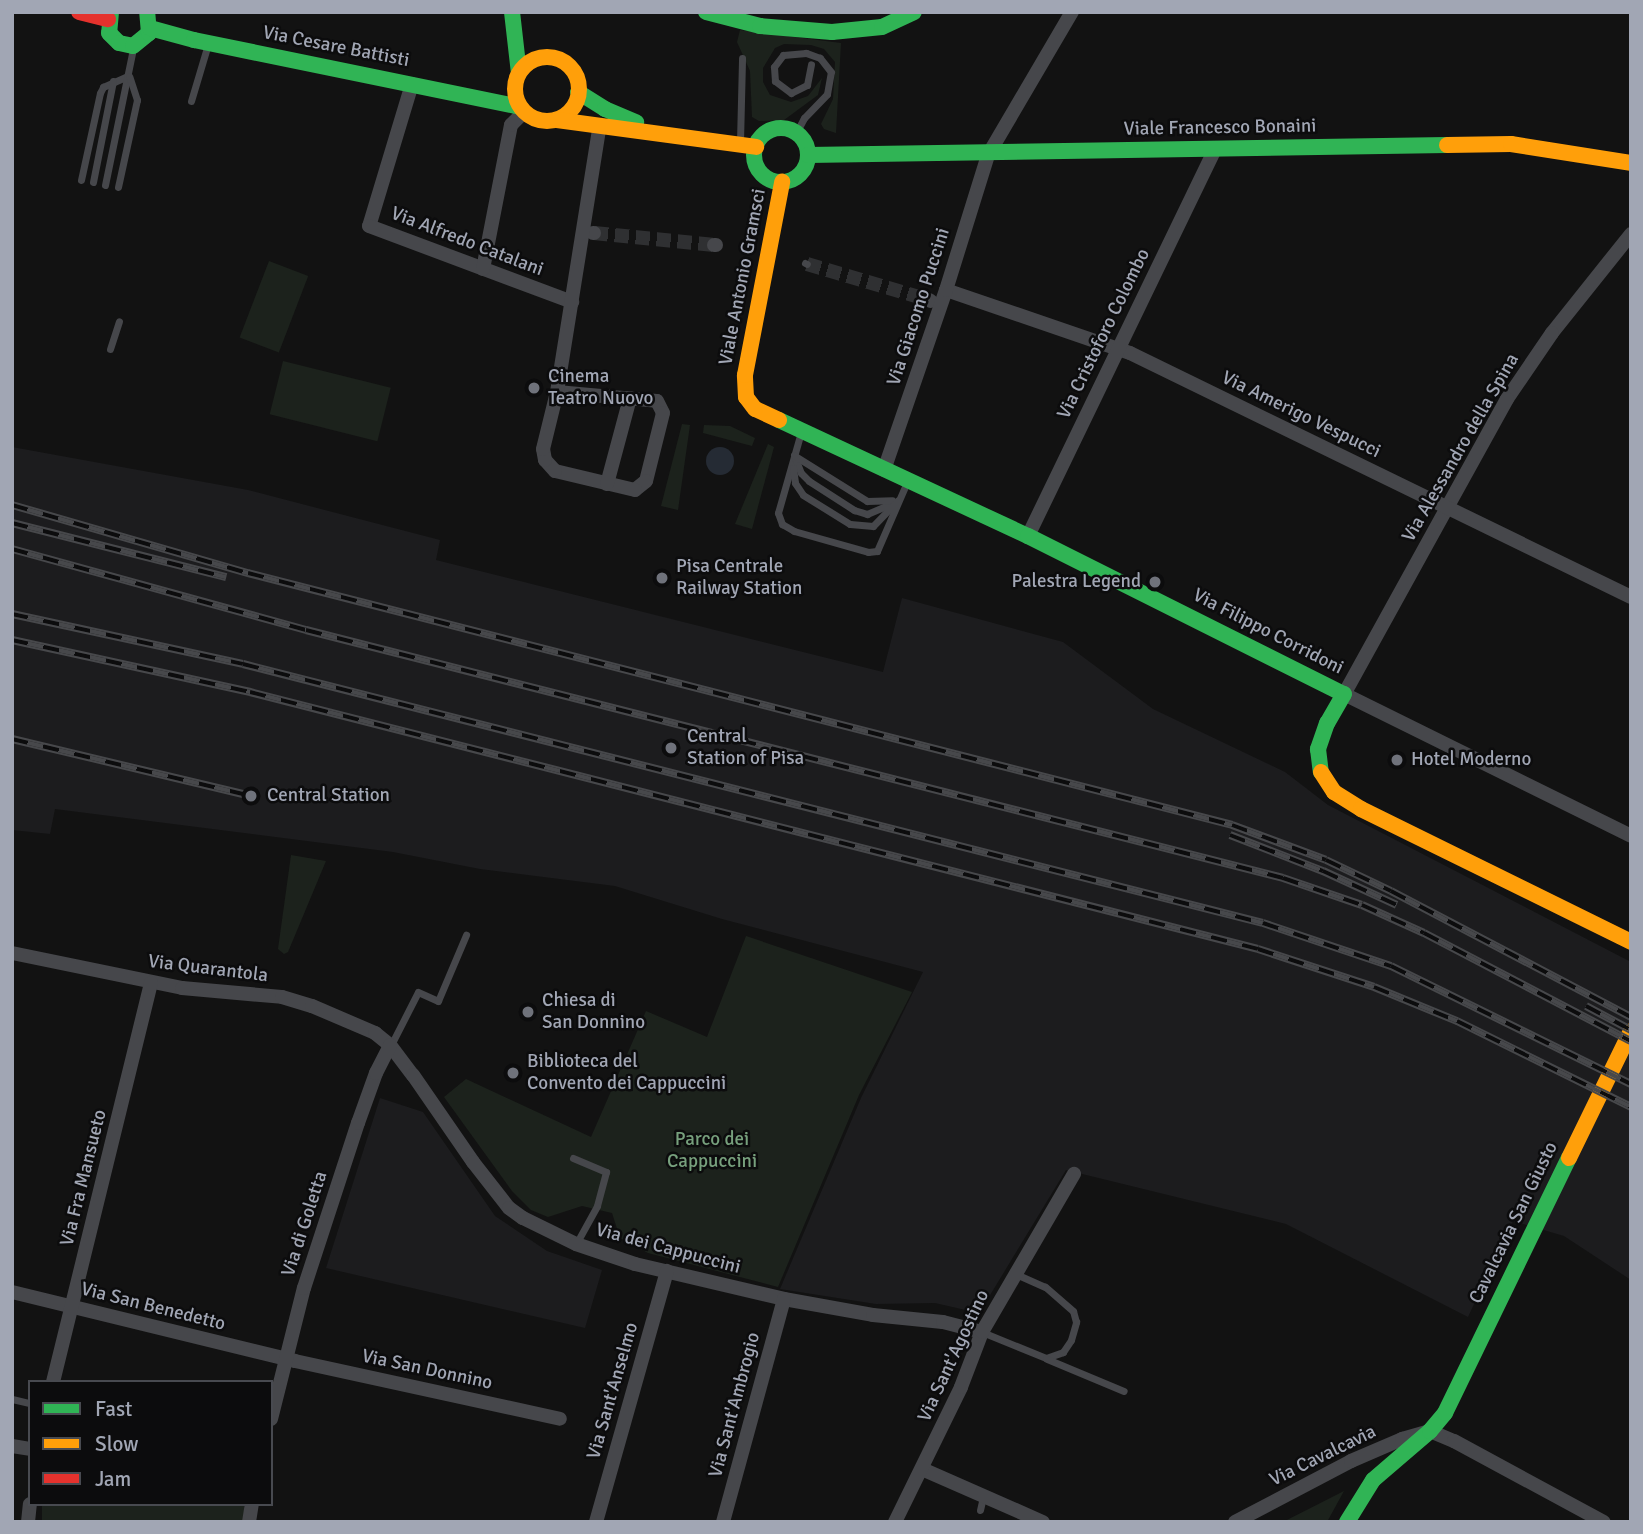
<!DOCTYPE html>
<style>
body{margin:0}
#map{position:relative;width:1643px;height:1534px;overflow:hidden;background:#121212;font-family:Signika,sans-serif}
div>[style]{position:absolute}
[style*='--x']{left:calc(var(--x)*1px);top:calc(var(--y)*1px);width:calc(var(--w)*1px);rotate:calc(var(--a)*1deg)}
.built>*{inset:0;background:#1c1c1e}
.green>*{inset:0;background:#1c221c;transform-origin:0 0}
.water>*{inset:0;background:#252b34}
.round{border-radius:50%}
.street-tunnel>*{height:14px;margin-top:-7px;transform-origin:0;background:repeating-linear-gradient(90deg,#2f3032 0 14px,transparent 0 21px)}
.lane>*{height:7px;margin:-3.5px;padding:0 3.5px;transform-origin:3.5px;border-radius:3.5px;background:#46474b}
.street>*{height:14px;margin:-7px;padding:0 7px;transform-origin:7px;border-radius:7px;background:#46474b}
.fast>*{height:16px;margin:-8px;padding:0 8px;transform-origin:8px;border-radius:8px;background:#30b455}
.fast>.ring{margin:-8px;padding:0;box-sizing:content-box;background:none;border:16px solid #30b455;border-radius:50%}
.slow>*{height:16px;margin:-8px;padding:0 8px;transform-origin:8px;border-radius:8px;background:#ff9f0a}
.slow>.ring{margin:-8px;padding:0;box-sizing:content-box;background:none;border:16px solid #ff9f0a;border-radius:50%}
.jam>*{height:16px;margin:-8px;padding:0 8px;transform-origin:8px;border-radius:8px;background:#e5322d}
.rail>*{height:8px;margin-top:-4px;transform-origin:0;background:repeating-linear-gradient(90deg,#0c0c0d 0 16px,#47484b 0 32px);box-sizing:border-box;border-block:2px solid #47484b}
.dots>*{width:19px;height:19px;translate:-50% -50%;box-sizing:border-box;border:4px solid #0c0c0d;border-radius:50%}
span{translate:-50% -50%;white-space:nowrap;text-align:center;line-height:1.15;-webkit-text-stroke:5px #0c0c0d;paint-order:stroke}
.street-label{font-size:19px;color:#a1a6b4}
.poi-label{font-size:19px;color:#a1a6b4}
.left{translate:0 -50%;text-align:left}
.right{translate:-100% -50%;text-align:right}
.park-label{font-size:19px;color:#77a07d}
.frame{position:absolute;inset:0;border:14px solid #a1a6b4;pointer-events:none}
.legend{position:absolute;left:28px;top:1380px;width:245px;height:126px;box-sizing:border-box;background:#0c0c0d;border:2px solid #484a50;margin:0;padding:9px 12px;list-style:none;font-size:21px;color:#a1a6b4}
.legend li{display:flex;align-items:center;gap:14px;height:35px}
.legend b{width:35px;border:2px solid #484a50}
</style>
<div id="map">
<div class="built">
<div style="clip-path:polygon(12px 447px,248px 490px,440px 540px,436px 560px,883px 672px,902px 598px,1063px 642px,1153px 709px,1285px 772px,1328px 805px,1631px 962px,1631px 1280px,1564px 1236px,1513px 1221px,1468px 1317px,1286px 1224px,1066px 1170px,981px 1310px,970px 1311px,935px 1303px,876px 1304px,780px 1289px,861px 1098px,923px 972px,722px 919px,615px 886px,480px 869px,393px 852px,55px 809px,50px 834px,12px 830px)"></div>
<div style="clip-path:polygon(380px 1098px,423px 1112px,495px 1216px,547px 1251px,602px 1270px,585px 1328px,326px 1268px)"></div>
</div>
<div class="green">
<div style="clip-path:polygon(740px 30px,841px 43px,836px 133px,824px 129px,821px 124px,833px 99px,835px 62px,824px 49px,811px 45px,784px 44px,775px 48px,763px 68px,763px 82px,770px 95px,791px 102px,808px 96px,822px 78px,818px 95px,784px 120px,759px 121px,752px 117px,750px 71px,737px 42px)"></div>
<div style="left:269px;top:261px;width:42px;height:82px;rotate:21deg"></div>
<div style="left:283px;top:361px;width:111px;height:55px;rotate:14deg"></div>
<div style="clip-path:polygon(682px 424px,690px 425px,678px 510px,661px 506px)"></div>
<div style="clip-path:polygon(704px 425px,730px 426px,755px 438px,752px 446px,703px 433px)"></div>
<div style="clip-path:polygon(768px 444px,774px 447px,752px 529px,735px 524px)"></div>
<div style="clip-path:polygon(291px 855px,326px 861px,288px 952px,284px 954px,278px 949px)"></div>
<div style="clip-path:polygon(746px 936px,912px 992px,859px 1095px,778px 1287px,648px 1253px,620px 1238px,612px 1213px,582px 1206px,548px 1217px,531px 1210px,512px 1191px,444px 1097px,466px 1079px,591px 1137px,646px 1011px,707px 1037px)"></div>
<div style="clip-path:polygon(1344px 1491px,1327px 1522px,1283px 1522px)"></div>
<div style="left:42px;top:1504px;width:202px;height:18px"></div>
</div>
<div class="water">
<div class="round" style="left:706px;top:447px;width:28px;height:28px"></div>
</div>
<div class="street-tunnel">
<div style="--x:594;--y:233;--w:121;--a:5.7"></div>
<div style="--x:807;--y:264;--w:127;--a:16.4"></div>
</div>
<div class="lane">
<div style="--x:191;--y:101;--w:59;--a:-73.4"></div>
<div style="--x:796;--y:133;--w:17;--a:-62"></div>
<div style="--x:804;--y:118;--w:33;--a:-46"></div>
<div style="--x:827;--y:94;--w:22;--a:-80"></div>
<div style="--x:831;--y:72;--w:18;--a:-128"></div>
<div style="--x:820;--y:58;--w:15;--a:-160"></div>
<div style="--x:806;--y:53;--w:23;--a:175"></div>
<div style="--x:783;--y:55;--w:15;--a:127"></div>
<div style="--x:774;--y:67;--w:14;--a:86"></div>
<div style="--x:775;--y:81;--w:20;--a:37"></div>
<div style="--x:791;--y:93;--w:18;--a:-27"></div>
<div style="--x:807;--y:85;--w:21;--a:-79"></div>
<div style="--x:740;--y:142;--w:84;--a:-88.6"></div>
<div style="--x:81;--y:180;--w:89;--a:-77.7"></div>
<div style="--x:100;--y:93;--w:7;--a:-63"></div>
<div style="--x:103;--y:87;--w:27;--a:-24"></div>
<div style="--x:93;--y:182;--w:103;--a:-78.8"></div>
<div style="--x:105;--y:185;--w:140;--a:-78.4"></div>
<div style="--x:118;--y:187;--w:89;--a:-77.7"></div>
<div style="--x:137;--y:100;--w:25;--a:-108"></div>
<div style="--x:805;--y:263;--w:2;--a:27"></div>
<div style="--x:110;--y:349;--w:29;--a:-72"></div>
<div style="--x:801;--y:432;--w:84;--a:105.9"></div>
<div style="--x:778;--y:513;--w:12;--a:70"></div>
<div style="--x:782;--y:524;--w:14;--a:30"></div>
<div style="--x:794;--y:531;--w:77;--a:15.8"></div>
<div style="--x:868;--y:552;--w:9;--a:-6"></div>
<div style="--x:877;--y:551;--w:75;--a:-66.5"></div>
<div style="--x:794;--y:455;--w:19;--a:69"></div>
<div style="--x:801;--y:473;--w:11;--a:45"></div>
<div style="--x:809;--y:481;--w:54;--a:32.8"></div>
<div style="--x:854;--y:510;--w:14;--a:17"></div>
<div style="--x:867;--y:514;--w:25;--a:-23"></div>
<div style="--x:795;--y:456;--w:85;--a:32"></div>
<div style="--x:867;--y:501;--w:25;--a:-2"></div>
<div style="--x:793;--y:468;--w:15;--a:82"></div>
<div style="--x:795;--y:483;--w:14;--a:56"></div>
<div style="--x:803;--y:495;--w:55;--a:31.7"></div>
<div style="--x:850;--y:524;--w:23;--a:5"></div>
<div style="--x:873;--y:526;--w:35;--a:-46"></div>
<div style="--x:391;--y:1045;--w:59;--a:-63"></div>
<div style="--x:418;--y:992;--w:22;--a:24"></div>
<div style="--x:438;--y:1001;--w:72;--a:-67"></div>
<div style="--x:573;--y:1158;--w:36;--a:23"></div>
<div style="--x:606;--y:1172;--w:35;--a:105"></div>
<div style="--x:597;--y:1206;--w:43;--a:118.9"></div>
<div style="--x:982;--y:1332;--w:69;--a:22.1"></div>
<div style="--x:1046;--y:1358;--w:18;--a:-19"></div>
<div style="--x:1063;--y:1352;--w:14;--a:-56"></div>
<div style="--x:1071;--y:1340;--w:19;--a:-74"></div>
<div style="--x:1076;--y:1322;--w:11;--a:-105"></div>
<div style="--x:1073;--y:1311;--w:37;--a:-139"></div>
<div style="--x:1045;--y:1287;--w:32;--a:-156"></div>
<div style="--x:1047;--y:1359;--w:83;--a:22.6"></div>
<div style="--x:12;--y:1399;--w:18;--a:13"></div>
<div style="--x:980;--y:1510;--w:13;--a:-77"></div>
</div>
<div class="street">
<div style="--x:412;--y:84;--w:148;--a:106.8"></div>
<div style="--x:369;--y:226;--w:217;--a:20.5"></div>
<div style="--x:593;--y:233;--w:1;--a:0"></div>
<div style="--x:1631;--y:234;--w:127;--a:128.6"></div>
<div style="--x:1552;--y:333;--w:80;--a:124.3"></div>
<div style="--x:1507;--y:399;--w:337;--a:118.9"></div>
<div style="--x:1344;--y:694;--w:320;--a:26.3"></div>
<div style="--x:714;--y:245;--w:2;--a:0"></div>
<div style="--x:483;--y:269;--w:147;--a:-79"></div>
<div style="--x:511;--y:125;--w:18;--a:-45"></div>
<div style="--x:946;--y:290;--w:194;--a:18.9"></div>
<div style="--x:1130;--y:353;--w:557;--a:25.97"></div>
<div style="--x:929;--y:300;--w:2;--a:27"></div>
<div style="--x:557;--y:392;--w:100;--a:5.1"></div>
<div style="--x:657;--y:401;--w:13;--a:63"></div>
<div style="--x:663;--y:413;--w:70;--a:104"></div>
<div style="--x:646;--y:481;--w:14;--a:141"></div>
<div style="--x:635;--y:490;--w:82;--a:-166.6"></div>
<div style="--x:555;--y:471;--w:15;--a:-132"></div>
<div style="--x:545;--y:460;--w:11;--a:-100"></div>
<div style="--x:543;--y:449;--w:59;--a:-76.2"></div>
<div style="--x:557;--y:392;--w:270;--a:-80.9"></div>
<div style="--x:884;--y:470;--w:190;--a:-71"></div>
<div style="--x:946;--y:290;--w:141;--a:-72.7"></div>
<div style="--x:988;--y:155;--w:166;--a:-59.6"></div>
<div style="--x:607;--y:484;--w:89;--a:-75"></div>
<div style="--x:1028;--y:536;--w:430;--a:-64.2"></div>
<div style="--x:12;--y:953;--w:174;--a:11.6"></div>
<div style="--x:182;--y:988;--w:100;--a:5.1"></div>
<div style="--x:282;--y:997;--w:31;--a:17"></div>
<div style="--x:312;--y:1006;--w:69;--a:23.2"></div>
<div style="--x:375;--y:1033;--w:19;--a:39"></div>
<div style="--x:390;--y:1045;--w:38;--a:53"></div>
<div style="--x:413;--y:1075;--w:106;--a:55.4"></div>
<div style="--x:473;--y:1162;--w:58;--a:52"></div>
<div style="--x:509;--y:1208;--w:17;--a:36"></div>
<div style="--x:523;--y:1218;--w:59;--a:26.1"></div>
<div style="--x:576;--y:1244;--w:62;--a:18.7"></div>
<div style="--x:635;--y:1264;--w:153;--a:13.2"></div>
<div style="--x:784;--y:1299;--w:90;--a:10.2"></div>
<div style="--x:873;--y:1315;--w:70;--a:5.7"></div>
<div style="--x:943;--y:1322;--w:40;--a:14.4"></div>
<div style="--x:12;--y:1292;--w:291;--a:13.7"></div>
<div style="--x:295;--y:1361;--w:271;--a:12.3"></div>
<div style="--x:53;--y:1382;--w:411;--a:-76.2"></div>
<div style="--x:271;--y:1419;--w:135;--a:-75.9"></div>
<div style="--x:304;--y:1288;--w:174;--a:-71.9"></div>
<div style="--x:358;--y:1123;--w:53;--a:-70.2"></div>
<div style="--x:376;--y:1073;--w:31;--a:-63"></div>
<div style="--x:12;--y:1446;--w:18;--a:9"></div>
<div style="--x:922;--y:1469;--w:132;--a:23.7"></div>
<div style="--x:28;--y:1522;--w:18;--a:-84"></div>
<div style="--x:249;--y:1522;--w:18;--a:-81"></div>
<div style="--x:596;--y:1522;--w:261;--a:-74.2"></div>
<div style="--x:723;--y:1522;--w:231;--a:-74.7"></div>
<div style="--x:895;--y:1522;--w:150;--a:-63.9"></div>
<div style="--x:961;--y:1387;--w:59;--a:-69.1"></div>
<div style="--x:982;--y:1332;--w:183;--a:-59.8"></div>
<div style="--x:1235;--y:1522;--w:131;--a:-27.7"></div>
<div style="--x:1351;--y:1461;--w:56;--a:-23.3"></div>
<div style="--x:1402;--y:1439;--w:29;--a:-16"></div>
<div style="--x:1430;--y:1431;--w:26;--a:23"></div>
<div style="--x:1454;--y:1441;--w:170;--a:28.4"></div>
</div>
<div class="fast">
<div style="--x:111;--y:12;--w:21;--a:95"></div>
<div style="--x:109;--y:33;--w:14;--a:45"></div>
<div style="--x:119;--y:43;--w:14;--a:12"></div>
<div style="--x:133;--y:46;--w:21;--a:-39"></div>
<div style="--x:149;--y:33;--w:21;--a:-95"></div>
<div style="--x:512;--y:12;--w:61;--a:83.5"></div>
<div style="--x:706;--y:12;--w:56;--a:14.5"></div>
<div style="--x:760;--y:26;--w:72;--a:4.8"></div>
<div style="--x:832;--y:32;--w:50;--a:-5.7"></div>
<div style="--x:882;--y:27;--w:35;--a:-25"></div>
<div style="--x:150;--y:28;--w:46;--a:15.3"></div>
<div style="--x:194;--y:40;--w:333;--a:11.6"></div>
<div style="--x:578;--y:92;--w:32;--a:32"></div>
<div style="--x:605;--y:109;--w:34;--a:23"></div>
<div class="ring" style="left:754px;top:128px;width:38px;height:38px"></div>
<div style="--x:808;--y:155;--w:639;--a:-0.9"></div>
<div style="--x:779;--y:420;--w:275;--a:25"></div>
<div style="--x:1028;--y:536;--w:353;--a:26.6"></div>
<div style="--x:1344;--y:694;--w:34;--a:120"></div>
<div style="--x:1327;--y:723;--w:28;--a:109"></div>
<div style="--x:1318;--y:749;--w:23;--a:83"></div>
<div style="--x:1347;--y:1522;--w:49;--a:-58.2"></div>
<div style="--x:1373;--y:1480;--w:75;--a:-40.7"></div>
<div style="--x:1430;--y:1431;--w:23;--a:-50"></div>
<div style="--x:1445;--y:1413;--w:284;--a:-64.1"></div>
</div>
<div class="slow">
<div class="ring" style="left:515px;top:57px;width:48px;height:48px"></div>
<div style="--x:557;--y:120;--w:201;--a:7.7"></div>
<div style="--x:1447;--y:145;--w:64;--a:-0.9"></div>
<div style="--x:1511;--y:144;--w:121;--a:9"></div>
<div style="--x:779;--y:420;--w:26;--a:-155"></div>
<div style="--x:755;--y:409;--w:15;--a:-127"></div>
<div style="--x:746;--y:397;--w:22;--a:-93"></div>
<div style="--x:745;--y:375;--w:197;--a:-79.1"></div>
<div style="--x:1321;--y:772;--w:24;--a:57"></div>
<div style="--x:1334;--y:792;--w:32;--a:32"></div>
<div style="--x:1361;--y:809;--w:301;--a:26.2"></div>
<div style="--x:1569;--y:1158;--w:141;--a:-64"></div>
</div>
<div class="jam">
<div style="--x:79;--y:12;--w:30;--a:14"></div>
</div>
<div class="rail">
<div style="--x:12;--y:505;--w:246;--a:16.1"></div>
<div style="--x:248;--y:573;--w:1016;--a:14.36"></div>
<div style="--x:1232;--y:825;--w:100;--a:20.4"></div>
<div style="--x:1326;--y:860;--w:72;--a:25.5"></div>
<div style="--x:1391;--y:891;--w:271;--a:27.7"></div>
<div style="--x:12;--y:523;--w:221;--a:14.2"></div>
<div style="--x:12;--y:549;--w:305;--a:15.4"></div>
<div style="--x:306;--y:630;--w:1008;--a:14.24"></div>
<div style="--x:1283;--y:878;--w:83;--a:18.9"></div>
<div style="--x:1362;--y:905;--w:68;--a:24.3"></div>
<div style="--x:1424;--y:933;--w:233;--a:27.6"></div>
<div style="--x:12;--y:614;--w:236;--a:12.2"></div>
<div style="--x:243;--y:664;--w:1052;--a:14.25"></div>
<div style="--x:1263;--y:923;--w:135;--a:18.6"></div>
<div style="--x:1391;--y:966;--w:267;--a:26.2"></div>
<div style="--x:12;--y:640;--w:244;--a:12.3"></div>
<div style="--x:250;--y:692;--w:1040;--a:14.3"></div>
<div style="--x:1258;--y:949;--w:122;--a:18.1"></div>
<div style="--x:1374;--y:987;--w:90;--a:22.3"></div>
<div style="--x:1457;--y:1021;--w:194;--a:26.3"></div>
<div style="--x:12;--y:739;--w:246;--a:13.4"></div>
<div style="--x:1230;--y:835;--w:100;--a:21.2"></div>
<div style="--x:1323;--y:871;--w:81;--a:24.7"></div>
<div style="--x:1586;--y:1006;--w:51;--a:28.1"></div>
</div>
<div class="dots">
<div style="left:534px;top:388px;background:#6f727b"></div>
<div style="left:662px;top:578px;background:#6f727b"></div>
<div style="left:1155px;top:582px;background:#6f727b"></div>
<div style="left:671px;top:748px;background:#6f727b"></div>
<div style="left:1397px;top:760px;background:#6f727b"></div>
<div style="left:251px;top:796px;background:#6f727b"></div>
<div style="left:528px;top:1012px;background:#6f727b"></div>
<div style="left:513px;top:1073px;background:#6f727b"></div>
</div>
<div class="street-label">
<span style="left:336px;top:47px;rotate:11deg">Via Cesare Battisti</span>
<span style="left:1220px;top:128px;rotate:-1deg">Viale Francesco Bonaini</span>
<span style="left:467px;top:242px;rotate:21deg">Via Alfredo Catalani</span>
<span style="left:743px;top:277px;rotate:-79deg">Viale Antonio Gramsci</span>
<span style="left:919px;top:307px;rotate:-72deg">Via Giacomo Puccini</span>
<span style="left:1104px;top:334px;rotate:-64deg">Via Cristoforo Colombo</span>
<span style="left:1301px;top:415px;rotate:26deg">Via Amerigo Vespucci</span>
<span style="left:1461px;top:448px;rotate:-60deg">Via Alessandro della Spina</span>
<span style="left:1268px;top:632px;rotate:27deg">Via Filippo Corridoni</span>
<span style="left:208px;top:969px;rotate:7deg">Via Quarantola</span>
<span style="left:84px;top:1178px;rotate:-76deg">Via Fra Mansueto</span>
<span style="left:1514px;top:1223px;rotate:-64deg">Cavalcavia San Giusto</span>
<span style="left:305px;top:1224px;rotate:-72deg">Via di Goletta</span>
<span style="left:668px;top:1249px;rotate:15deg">Via dei Cappuccini</span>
<span style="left:153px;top:1307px;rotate:14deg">Via San Benedetto</span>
<span style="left:954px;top:1356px;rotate:-65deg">Via Sant'Agostino</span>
<span style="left:427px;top:1370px;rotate:12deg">Via San Donnino</span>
<span style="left:613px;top:1391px;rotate:-74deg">Via Sant'Anselmo</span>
<span style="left:735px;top:1405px;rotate:-75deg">Via Sant'Ambrogio</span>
<span style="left:1323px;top:1456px;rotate:-26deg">Via Cavalcavia</span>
</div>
<div class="poi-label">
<span class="left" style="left:548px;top:388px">Cinema<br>Teatro Nuovo</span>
<span class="left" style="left:676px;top:578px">Pisa Centrale<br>Railway Station</span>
<span class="right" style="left:1141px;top:582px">Palestra Legend</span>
<span class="left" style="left:687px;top:748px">Central<br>Station of Pisa</span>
<span class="left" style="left:1411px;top:760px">Hotel Moderno</span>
<span class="left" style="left:267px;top:796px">Central Station</span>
<span class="left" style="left:542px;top:1012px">Chiesa di<br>San Donnino</span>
<span class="left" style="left:527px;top:1073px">Biblioteca del<br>Convento dei Cappuccini</span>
</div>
<div class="park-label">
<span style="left:712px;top:1151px">Parco dei<br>Cappuccini</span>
</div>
<div class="frame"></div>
<ul class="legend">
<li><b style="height:9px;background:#30b455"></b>Fast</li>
<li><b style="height:9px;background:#ff9f0a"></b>Slow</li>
<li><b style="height:9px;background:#e5322d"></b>Jam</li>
</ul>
</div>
